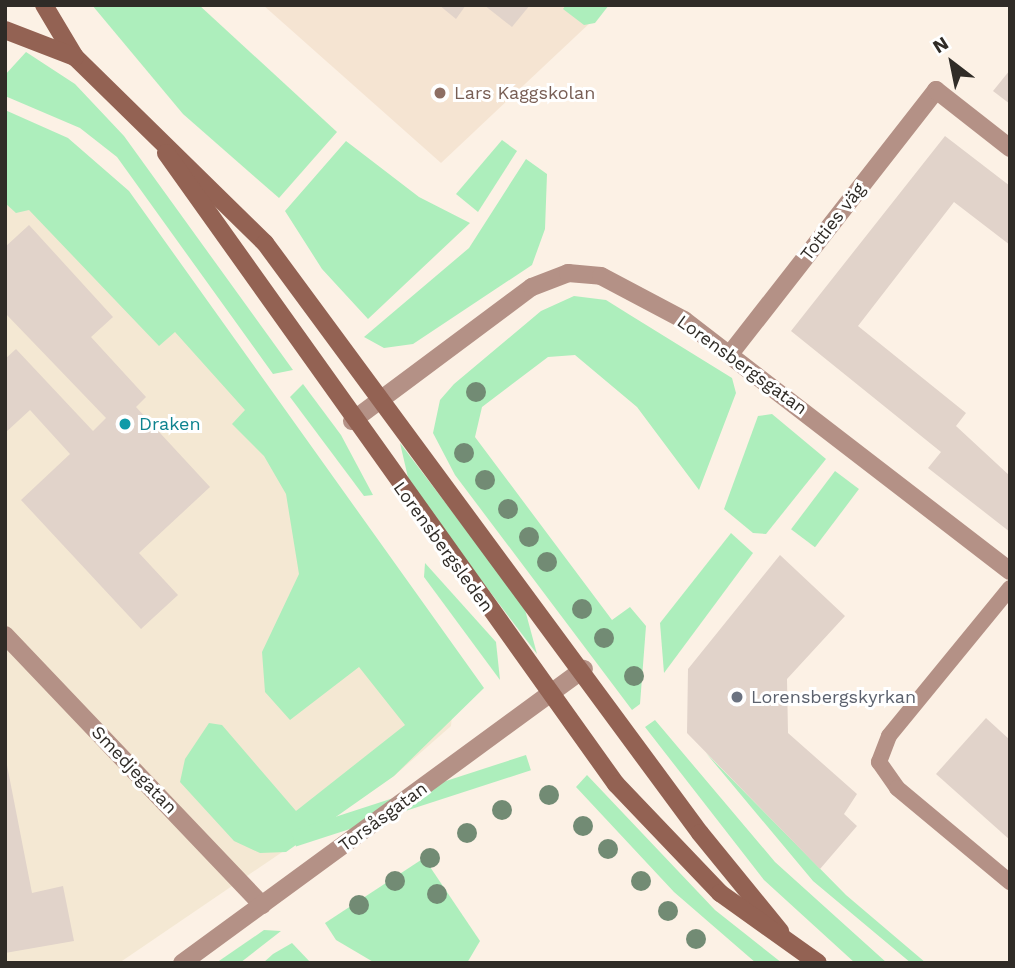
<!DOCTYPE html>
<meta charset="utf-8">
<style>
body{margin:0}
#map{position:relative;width:1015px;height:968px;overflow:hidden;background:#fcf1e5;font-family:"Work Sans",sans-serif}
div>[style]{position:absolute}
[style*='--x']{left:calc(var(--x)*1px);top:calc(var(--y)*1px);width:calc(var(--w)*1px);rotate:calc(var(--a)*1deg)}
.industrial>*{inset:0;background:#f4e8d3}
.built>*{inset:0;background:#f5e4d2}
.green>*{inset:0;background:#adeebc;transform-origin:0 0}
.building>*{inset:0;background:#e1d3ca}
.lane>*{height:16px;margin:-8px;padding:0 8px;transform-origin:8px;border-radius:8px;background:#b49186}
.street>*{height:18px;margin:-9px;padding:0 9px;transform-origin:9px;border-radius:9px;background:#b49186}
.secondary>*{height:18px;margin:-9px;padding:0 9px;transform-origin:9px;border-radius:9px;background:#936253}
.trees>*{width:20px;height:20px;margin:-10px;border-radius:50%;background:#728b74}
.dots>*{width:19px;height:19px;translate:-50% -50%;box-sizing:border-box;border:4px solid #fff;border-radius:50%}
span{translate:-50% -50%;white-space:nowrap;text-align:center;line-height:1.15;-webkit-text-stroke:6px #fff;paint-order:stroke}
.education-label{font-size:18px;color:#785e54}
.left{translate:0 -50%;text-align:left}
.street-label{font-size:18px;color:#302c27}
.culture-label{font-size:18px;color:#0d838f}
.worship-label{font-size:18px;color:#5b616d}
.frame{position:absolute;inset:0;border:7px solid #302c27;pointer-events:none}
.north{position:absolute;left:917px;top:28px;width:70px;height:70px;-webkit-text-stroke:5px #fff;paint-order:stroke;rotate:328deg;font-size:19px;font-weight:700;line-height:28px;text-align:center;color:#302c27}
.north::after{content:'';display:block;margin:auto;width:24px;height:32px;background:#302c27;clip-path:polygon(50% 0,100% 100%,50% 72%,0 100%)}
</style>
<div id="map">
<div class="industrial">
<div style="clip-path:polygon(5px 166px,215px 339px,456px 671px,451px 726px,394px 776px,119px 963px,5px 963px)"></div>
</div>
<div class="built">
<div style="clip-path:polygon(263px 5px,609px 5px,441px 163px)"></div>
</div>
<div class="green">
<div style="clip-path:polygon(92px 5px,199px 5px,337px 132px,279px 198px,183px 114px)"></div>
<div style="clip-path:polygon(566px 5px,609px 5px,595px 23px,584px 25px,563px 9px)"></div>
<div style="clip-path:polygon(26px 52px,75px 84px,124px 136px,293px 370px,273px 374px,117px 157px,80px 128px,5px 96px,5px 75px)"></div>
<div style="clip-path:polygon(5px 110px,68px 138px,129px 191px,484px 688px,394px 776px,286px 852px,260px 853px,234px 841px,180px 782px,185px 759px,209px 723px,222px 725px,296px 811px,405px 725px,359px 667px,290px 720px,265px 692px,262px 652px,299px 574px,286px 494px,264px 456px,232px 424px,245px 410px,175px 332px,159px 346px,29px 210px,16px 213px,5px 203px)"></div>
<div style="clip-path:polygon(502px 140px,517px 151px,478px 212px,456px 194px)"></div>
<div style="clip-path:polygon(346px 141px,419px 197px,470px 223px,368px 319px,322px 269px,285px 211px)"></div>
<div style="clip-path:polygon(526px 159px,547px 174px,545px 229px,532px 265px,413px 344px,384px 348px,364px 337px,469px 248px)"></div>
<div style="clip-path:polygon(574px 296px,606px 300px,630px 315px,732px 378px,736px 393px,699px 490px,637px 407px,575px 355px,548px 357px,482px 407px,475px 437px,612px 620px,630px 607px,646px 626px,640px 704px,632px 710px,455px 475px,433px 433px,440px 400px,454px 384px,541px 311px)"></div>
<div style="clip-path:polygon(303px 384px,341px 435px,373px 495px,364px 496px,290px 397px)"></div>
<div style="clip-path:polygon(772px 414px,826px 459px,766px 534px,753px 533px,724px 509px,758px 416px)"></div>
<div style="clip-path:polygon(400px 443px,524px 606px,537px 654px,410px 486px)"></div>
<div style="left:835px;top:471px;width:30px;height:73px;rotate:37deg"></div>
<div style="clip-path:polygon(731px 533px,753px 553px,664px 673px,660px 623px)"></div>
<div style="clip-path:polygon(425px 563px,496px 642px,500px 680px,424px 577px)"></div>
<div style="clip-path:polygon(655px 720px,775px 862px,887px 963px,855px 963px,764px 880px,645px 727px)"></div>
<div style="clip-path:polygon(706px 753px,846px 895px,926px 963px,911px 963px,813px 881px)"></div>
<div style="left:526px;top:755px;width:16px;height:247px;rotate:72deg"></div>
<div style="clip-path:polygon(587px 775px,715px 910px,782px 963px,756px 963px,674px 892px,576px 787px)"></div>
<div style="clip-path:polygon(424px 858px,480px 941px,467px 963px,375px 963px,336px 940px,325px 923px)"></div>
<div style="clip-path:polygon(264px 930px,281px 931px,240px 963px,216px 963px)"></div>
<div style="clip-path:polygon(292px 943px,311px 963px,263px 963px,273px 954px)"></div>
</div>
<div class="building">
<div style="clip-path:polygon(439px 5px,466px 5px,456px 19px)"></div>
<div style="clip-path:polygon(484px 5px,530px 5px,512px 27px)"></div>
<div style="clip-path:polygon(1010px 70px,1010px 104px,993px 91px)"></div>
<div style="clip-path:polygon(945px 136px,1010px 186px,1010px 245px,954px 202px,858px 326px,966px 413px,956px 426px,1010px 476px,1010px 532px,928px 468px,941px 452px,791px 331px)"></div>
<div style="clip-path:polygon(29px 225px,113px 317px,91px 337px,146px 397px,136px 407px,210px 487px,139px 553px,178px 595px,141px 629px,21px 500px,70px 454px,30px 410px,5px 433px,5px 359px,16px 349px,93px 431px,106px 418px,5px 313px,5px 247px)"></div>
<div style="clip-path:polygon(780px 555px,845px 616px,787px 679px,788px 733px,857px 794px,844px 814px,857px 826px,820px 869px,687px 733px,688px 669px)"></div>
<div style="clip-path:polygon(986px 718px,1010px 740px,1010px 840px,936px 774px)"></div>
<div style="clip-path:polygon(5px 755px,32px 893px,63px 886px,74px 941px,5px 953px)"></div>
</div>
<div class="lane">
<div style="--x:1010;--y:588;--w:191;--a:129.3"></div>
<div style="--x:889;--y:736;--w:28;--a:111"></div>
<div style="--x:879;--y:762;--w:32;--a:55"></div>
<div style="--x:897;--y:788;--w:147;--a:39.8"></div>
</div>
<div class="street">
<div style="--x:730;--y:354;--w:335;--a:-52"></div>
<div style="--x:936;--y:90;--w:94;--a:38.1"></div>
<div style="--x:352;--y:421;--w:224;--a:-36.7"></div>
<div style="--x:532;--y:287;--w:39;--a:-21"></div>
<div style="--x:568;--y:273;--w:33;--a:5"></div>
<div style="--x:601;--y:276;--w:94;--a:27.9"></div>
<div style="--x:684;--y:320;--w:411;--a:37.6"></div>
<div style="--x:5;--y:635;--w:373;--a:46.4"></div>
<div style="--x:182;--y:963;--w:498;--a:-36.2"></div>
</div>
<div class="secondary">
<div style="--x:44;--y:5;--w:61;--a:59.2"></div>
<div style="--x:75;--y:57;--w:266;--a:44.4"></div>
<div style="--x:265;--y:243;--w:733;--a:53.6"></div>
<div style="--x:700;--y:833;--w:127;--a:50.8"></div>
<div style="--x:5;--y:30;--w:75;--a:21.1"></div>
<div style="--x:166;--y:153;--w:775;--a:54.51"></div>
<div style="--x:616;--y:784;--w:151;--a:46.3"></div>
<div style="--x:720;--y:893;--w:120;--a:35.5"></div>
</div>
<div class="trees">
<div style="left:476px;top:392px"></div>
<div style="left:464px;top:453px"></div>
<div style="left:485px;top:480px"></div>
<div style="left:508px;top:509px"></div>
<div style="left:529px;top:537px"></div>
<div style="left:547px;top:562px"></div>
<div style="left:582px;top:609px"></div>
<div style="left:604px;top:638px"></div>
<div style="left:634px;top:676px"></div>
<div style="left:549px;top:795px"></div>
<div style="left:502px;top:810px"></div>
<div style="left:583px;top:826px"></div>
<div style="left:467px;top:833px"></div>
<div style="left:608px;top:849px"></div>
<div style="left:430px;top:858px"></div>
<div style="left:395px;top:881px"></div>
<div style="left:641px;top:881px"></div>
<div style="left:437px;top:894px"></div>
<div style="left:359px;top:905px"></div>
<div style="left:668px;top:911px"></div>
<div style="left:696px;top:939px"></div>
</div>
<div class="dots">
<div style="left:440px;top:93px;background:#8d6e63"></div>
<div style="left:125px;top:424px;background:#0f9aa8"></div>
<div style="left:737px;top:697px;background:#6b7280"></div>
</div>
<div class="education-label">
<span class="left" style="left:454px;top:93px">Lars Kaggskolan</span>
</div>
<div class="street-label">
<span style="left:833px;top:222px;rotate:-52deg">Totties väg</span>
<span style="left:742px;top:365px;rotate:36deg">Lorensbergsgatan</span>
<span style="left:443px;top:547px;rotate:54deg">Lorensbergsleden</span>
<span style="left:134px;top:770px;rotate:46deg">Smedjegatan</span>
<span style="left:383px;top:817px;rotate:-36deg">Torsåsgatan</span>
</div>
<div class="culture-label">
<span class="left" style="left:139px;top:424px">Draken</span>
</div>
<div class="worship-label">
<span class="left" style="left:751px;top:697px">Lorensbergskyrkan</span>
</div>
<div class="frame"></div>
<div class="north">N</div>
</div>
